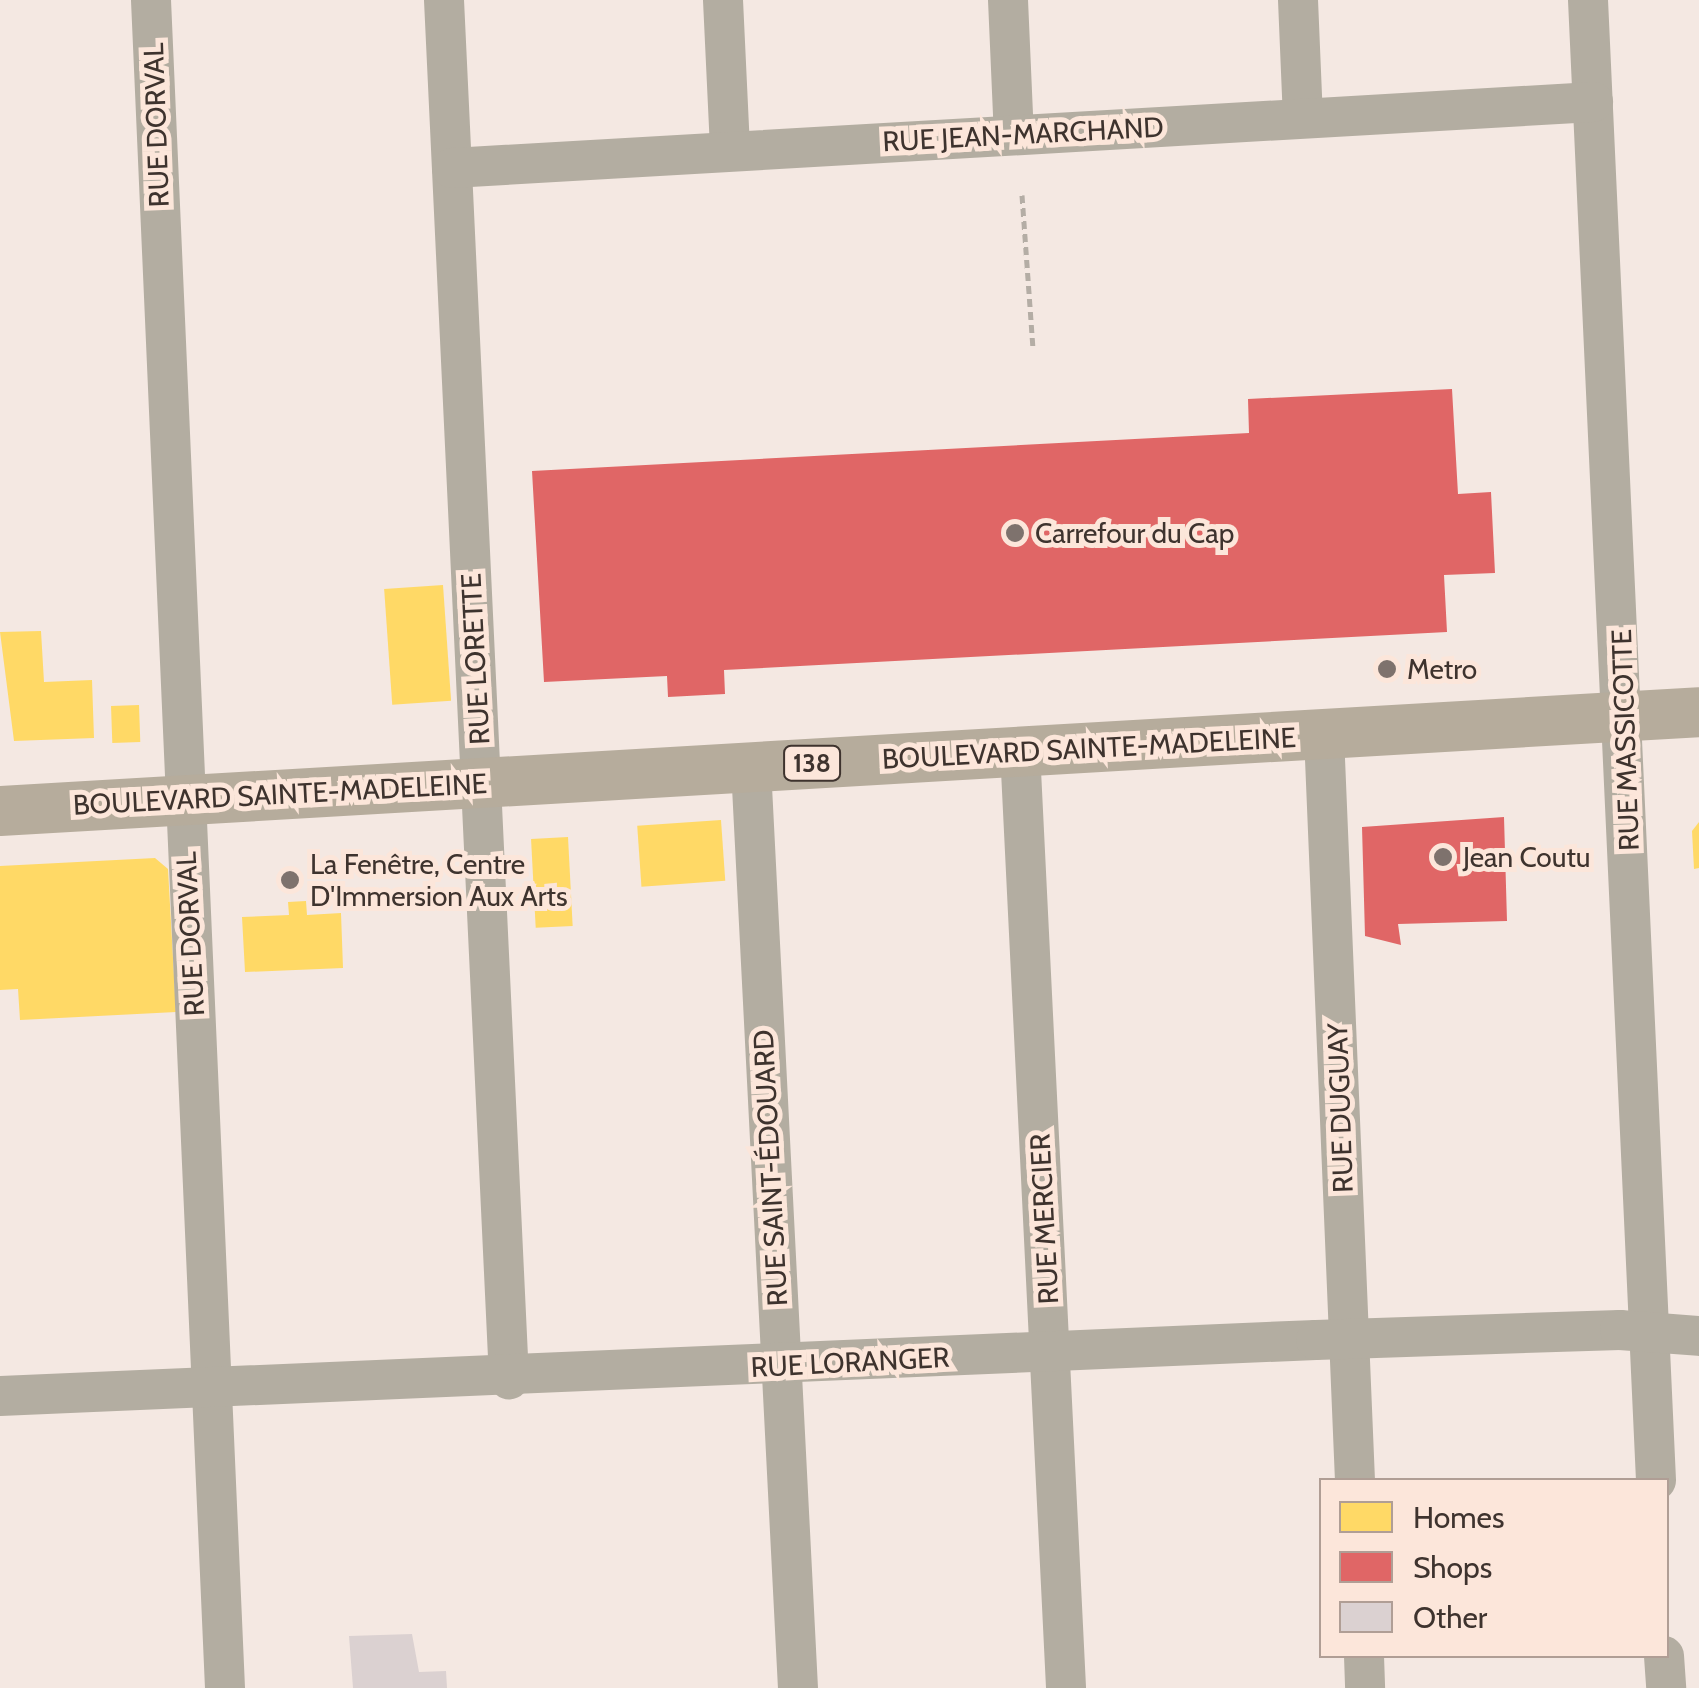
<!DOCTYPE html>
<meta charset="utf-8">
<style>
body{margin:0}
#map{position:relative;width:1699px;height:1688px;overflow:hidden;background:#f4e8e2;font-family:Cabin,sans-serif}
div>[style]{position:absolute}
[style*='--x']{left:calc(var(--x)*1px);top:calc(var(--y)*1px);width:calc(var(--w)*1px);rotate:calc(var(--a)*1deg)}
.homes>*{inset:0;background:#ffd966;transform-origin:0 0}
.shops>*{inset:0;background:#e06666}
.building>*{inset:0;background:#dbd1d1}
.path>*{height:5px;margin-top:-2.5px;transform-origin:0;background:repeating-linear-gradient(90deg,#b4ada5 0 8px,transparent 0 13px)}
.minor>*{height:40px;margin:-20px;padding:0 20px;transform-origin:20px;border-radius:20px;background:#b3ada1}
.major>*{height:50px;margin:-25px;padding:0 25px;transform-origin:25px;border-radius:25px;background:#b6ac9c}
.dots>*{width:28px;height:28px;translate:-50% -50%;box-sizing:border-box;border:5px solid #fce6da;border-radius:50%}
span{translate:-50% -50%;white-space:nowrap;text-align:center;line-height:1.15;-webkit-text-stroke:10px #fce6da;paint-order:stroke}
.shield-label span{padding:2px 8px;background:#fce6da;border:2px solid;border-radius:8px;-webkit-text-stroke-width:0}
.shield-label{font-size:25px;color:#3e332e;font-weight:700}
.street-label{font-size:28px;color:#3e332e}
.poi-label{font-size:28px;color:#3e332e}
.left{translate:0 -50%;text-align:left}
.legend{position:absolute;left:1319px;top:1478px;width:350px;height:180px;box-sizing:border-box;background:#fce6da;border:2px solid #b09e95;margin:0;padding:12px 18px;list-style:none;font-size:30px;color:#3e332e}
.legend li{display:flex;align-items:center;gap:20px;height:50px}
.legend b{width:50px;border:2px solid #b09e95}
</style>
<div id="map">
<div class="homes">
<div style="left:443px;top:585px;width:116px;height:59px;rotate:86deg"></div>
<div style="clip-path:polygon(41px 631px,44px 682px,92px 680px,94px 738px,14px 741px,0 632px)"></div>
<div style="left:139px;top:705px;width:37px;height:28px;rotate:88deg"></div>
<div style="left:721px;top:820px;width:61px;height:84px;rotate:86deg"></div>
<div style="clip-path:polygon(1699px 822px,1699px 868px,1694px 869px,1692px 831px)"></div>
<div style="left:568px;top:837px;width:89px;height:37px;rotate:87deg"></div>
<div style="clip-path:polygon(155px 858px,168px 869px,176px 1012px,20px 1020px,18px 989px,0 990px,0 866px)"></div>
<div style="clip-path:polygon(306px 901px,307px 915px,341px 913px,343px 968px,245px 972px,242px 917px,289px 915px,288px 902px)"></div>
</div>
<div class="shops">
<div style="clip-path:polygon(1452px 389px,1458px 494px,1491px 492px,1495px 573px,1444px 575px,1447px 632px,724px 670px,725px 694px,668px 697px,667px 676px,544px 682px,532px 471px,1249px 433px,1248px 399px)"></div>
<div style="clip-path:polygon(1504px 817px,1507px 921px,1398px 924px,1401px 945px,1365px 936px,1362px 827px)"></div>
</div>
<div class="building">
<div style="clip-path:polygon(412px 1634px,419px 1672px,446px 1671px,447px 1688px,353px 1688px,349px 1636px)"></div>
</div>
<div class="path">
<div style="--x:1022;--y:195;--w:154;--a:85.9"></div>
</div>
<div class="minor">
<div style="--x:151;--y:0;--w:1690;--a:87.49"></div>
<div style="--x:444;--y:0;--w:1381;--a:87.3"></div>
<div style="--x:723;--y:0;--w:150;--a:87.3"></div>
<div style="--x:1008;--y:0;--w:135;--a:87.5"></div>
<div style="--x:1298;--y:0;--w:117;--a:87.6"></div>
<div style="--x:1588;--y:0;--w:1482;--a:87.37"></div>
<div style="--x:452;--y:168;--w:1143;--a:-3.31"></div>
<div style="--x:1324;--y:735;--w:746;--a:87.62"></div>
<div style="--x:1020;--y:750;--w:939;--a:87.19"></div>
<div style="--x:751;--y:767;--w:922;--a:87.08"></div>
<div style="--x:0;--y:1396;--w:1317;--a:-2.44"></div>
<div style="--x:1316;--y:1340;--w:304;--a:-1.9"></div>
<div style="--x:1620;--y:1330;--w:79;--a:4.3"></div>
<div style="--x:1364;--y:1656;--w:32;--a:88"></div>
<div style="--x:1664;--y:1656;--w:32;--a:86"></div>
</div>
<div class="major">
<div style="--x:0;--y:811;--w:1702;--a:-3.33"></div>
</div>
<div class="dots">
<div style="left:1015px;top:533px;background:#7e726d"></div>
<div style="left:1387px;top:669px;background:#7e726d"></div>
<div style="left:1443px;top:857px;background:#7e726d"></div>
<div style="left:290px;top:880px;background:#7e726d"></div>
</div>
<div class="shield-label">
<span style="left:812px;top:763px">138</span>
</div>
<div class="street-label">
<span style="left:156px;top:125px;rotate:-92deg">RUE DORVAL</span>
<span style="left:1023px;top:134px;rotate:-3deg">RUE JEAN-MARCHAND</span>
<span style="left:475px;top:659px;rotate:-93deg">RUE LORETTE</span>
<span style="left:1625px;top:740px;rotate:-92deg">RUE MASSICOTTE</span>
<span style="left:1089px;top:748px;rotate:-3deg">BOULEVARD SAINTE-MADELEINE</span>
<span style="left:280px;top:794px;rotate:-3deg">BOULEVARD SAINTE-MADELEINE</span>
<span style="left:190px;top:934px;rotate:-93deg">RUE DORVAL</span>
<span style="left:1340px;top:1108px;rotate:-92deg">RUE DUGUAY</span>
<span style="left:770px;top:1168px;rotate:-93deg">RUE SAINT-ÉDOUARD</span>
<span style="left:1044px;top:1219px;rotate:-93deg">RUE MERCIER</span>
<span style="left:850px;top:1362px;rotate:-3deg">RUE LORANGER</span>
</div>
<div class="poi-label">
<span class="left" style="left:1035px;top:533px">Carrefour du Cap</span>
<span class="left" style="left:1407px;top:669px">Metro</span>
<span class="left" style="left:1463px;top:857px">Jean Coutu</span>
<span class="left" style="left:310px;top:880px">La Fenêtre, Centre<br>D'Immersion Aux Arts</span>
</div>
<ul class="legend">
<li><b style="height:28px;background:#ffd966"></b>Homes</li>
<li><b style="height:28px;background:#e06666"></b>Shops</li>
<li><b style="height:28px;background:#dbd1d1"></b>Other</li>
</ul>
</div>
